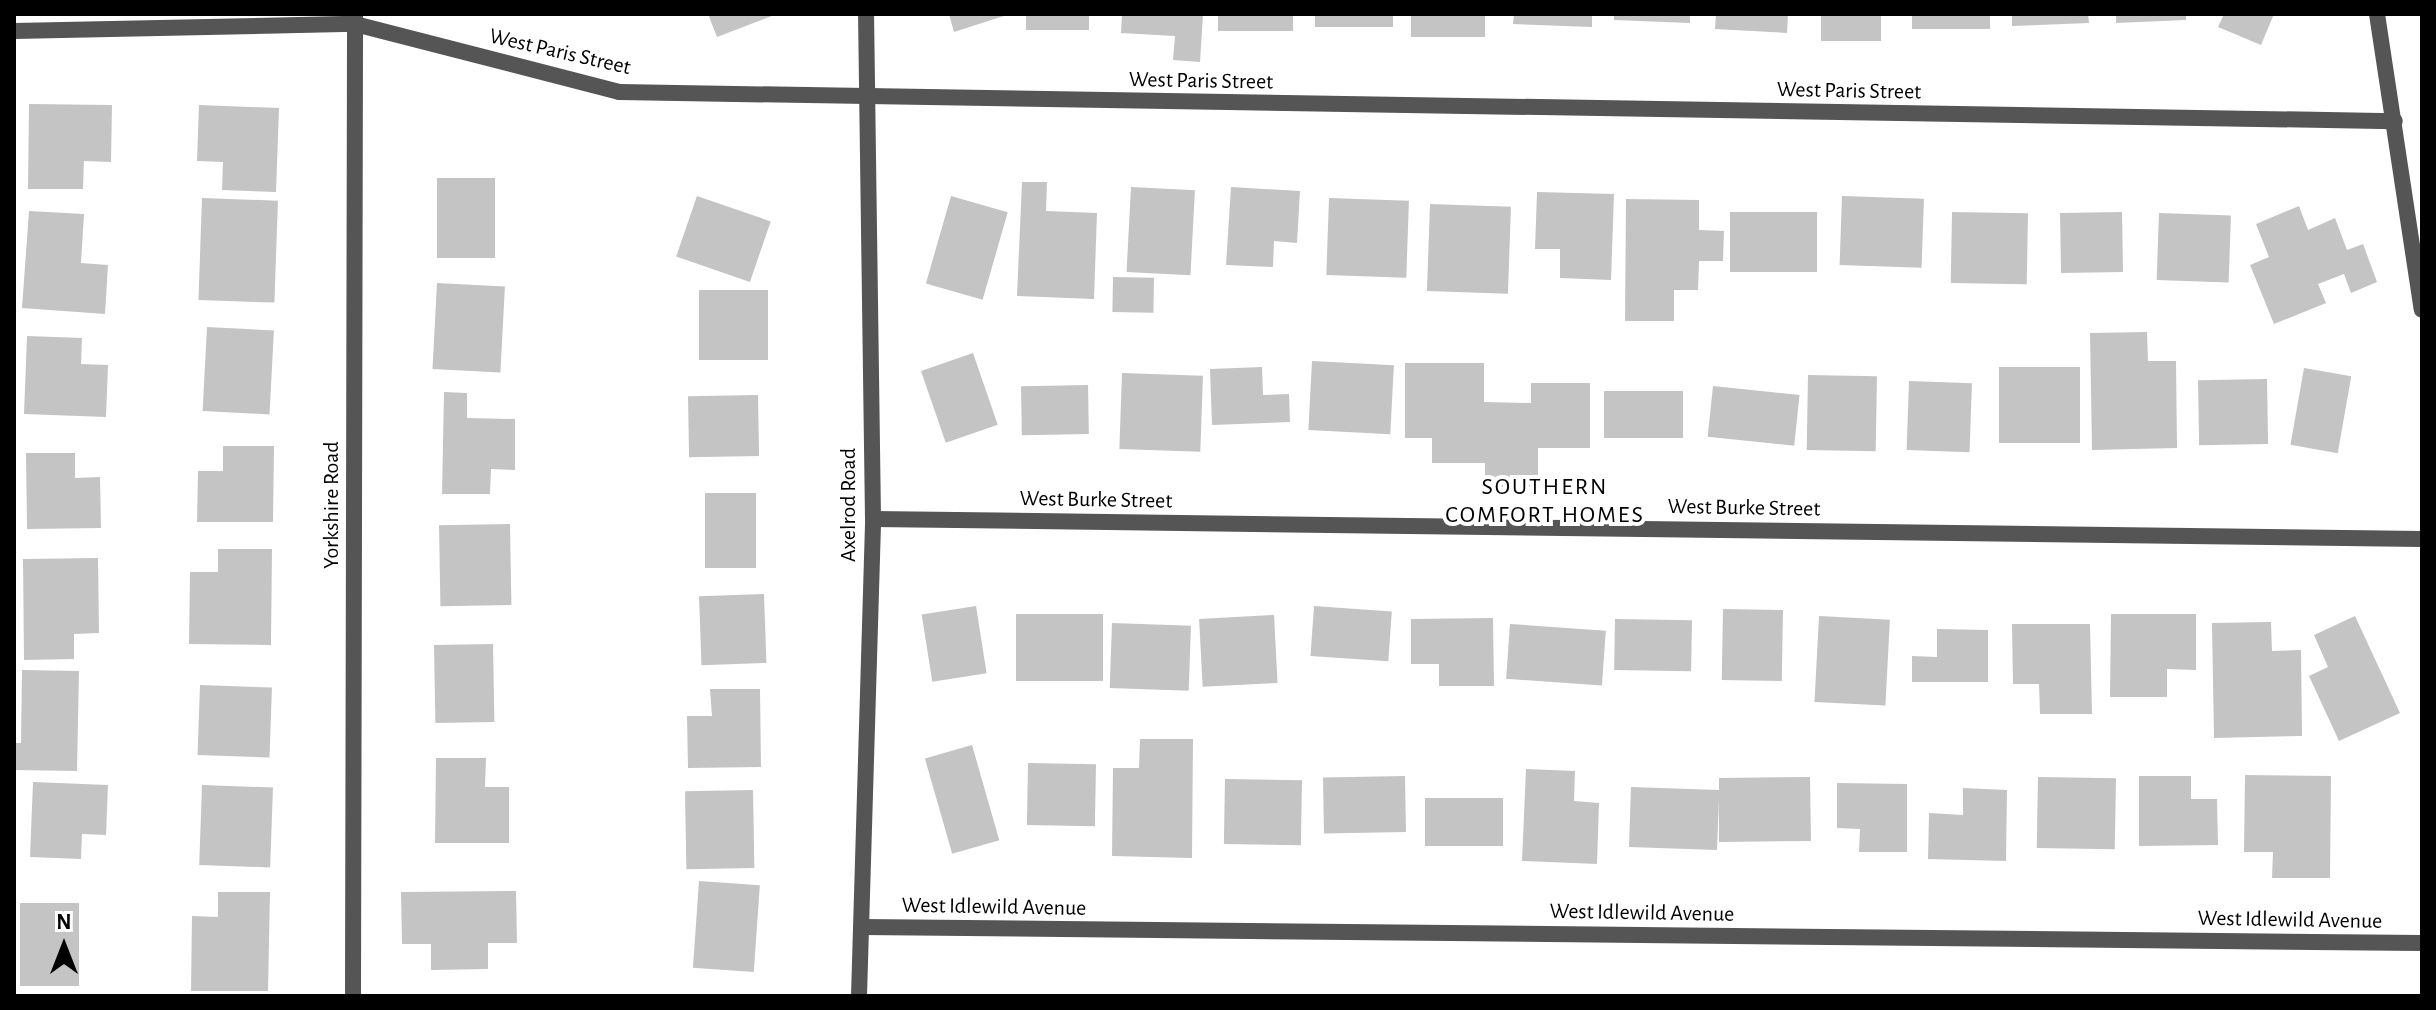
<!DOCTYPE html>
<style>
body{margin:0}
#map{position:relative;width:2436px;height:1010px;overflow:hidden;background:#fff;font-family:"Alegreya Sans",sans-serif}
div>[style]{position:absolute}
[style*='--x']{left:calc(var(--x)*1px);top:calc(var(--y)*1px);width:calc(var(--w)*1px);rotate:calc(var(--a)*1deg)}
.building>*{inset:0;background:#c4c4c4;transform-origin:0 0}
.street>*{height:16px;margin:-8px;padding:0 8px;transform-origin:8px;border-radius:8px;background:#555}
span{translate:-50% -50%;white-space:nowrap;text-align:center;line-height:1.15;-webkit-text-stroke:8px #fff;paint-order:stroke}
.street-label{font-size:22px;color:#000}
.neighbourhood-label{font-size:24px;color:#000;letter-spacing:2px}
.frame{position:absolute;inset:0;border:16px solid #000;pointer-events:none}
.north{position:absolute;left:24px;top:906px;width:80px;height:80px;-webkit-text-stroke:6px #fff;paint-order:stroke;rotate:0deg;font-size:22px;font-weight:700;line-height:32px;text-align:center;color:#000}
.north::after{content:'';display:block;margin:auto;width:28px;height:36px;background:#000;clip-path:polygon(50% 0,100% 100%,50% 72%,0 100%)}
</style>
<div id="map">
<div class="building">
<div style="clip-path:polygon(708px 14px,777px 14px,717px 37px)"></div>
<div style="clip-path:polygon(949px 14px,1007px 14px,1007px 15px,954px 32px)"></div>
<div style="left:1026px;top:14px;width:63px;height:16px"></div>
<div style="clip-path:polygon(1122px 14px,1203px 14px,1200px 62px,1173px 60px,1175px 36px,1121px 33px)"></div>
<div style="left:1218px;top:14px;width:75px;height:17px"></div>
<div style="left:1315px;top:14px;width:78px;height:13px"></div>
<div style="left:1411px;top:14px;width:74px;height:23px"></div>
<div style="clip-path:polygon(1514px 14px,1592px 14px,1592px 27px,1513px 24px)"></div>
<div style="clip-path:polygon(1614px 14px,1690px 14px,1690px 23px,1614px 20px)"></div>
<div style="clip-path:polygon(1716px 14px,1788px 14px,1787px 33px,1715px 29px)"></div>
<div style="left:1821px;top:14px;width:60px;height:27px"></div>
<div style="left:1912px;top:14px;width:78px;height:15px"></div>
<div style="clip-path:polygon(2012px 14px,2088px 14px,2089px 23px,2012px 26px)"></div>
<div style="clip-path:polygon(2116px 14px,2186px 14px,2186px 20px,2116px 23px)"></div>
<div style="clip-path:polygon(2224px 14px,2274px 14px,2261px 45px,2218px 27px)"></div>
<div style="clip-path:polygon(29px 104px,112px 105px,111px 162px,84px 161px,83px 189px,28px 189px)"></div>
<div style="clip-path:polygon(199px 105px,279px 108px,276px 192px,222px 190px,223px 162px,197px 161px)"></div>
<div style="left:437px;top:178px;width:58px;height:80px"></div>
<div style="clip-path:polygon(1022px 182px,1047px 182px,1046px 211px,1097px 213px,1094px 299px,1017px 296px)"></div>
<div style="left:1131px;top:187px;width:64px;height:85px;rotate:3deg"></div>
<div style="clip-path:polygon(1231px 187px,1300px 191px,1297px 243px,1274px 241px,1273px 267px,1226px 265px)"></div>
<div style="clip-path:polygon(1537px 192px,1614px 194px,1611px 280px,1560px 278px,1560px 249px,1535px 249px)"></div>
<div style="left:697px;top:196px;width:78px;height:64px;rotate:19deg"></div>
<div style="left:951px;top:196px;width:59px;height:91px;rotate:16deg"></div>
<div style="left:1842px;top:196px;width:82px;height:69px;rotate:2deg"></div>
<div style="left:202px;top:198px;width:76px;height:102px;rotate:2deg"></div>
<div style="left:1329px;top:198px;width:80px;height:77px;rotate:2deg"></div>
<div style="clip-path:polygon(1626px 199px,1699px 200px,1699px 230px,1724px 231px,1723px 261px,1699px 261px,1698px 290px,1674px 290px,1674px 321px,1625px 321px)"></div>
<div style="left:1430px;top:204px;width:81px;height:87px;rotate:2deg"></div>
<div style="clip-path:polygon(2299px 206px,2308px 230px,2335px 218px,2347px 250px,2363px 244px,2377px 282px,2351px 293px,2344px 274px,2318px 284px,2326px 303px,2274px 324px,2250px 265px,2269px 257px,2256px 224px)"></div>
<div style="clip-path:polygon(29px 211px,84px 214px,81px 263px,108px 265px,105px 314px,22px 308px)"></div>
<div style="left:1817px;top:212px;width:60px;height:87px;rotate:90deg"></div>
<div style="left:1952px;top:212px;width:76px;height:71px;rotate:1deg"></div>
<div style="left:2122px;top:212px;width:60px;height:62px;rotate:89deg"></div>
<div style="left:2159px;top:213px;width:72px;height:67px;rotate:2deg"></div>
<div style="left:1113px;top:277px;width:41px;height:35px;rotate:1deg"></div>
<div style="left:437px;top:283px;width:68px;height:86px;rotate:3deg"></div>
<div style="left:699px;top:290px;width:69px;height:70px"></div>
<div style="left:207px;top:327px;width:67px;height:84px;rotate:3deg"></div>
<div style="clip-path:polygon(2147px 332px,2148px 361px,2176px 361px,2177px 448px,2092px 450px,2090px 333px)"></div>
<div style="clip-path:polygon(27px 336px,82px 338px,81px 364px,108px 365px,106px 417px,24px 414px)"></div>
<div style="left:973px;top:353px;width:76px;height:55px;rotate:71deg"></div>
<div style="left:1312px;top:361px;width:82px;height:69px;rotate:3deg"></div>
<div style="clip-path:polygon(1405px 363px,1484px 363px,1484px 402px,1531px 403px,1531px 383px,1590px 383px,1590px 448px,1538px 448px,1538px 487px,1485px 487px,1485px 463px,1432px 463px,1432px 438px,1405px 438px)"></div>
<div style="clip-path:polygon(1262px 367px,1263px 395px,1289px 394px,1290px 422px,1212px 425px,1210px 369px)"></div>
<div style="left:1999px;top:367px;width:81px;height:76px"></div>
<div style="left:2304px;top:368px;width:48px;height:78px;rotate:10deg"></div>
<div style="left:1122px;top:373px;width:81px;height:76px;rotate:2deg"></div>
<div style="left:1808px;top:375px;width:69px;height:75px;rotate:1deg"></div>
<div style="left:2267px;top:379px;width:65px;height:69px;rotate:89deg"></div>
<div style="left:1909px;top:381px;width:63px;height:69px;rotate:2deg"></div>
<div style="left:1088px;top:385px;width:49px;height:67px;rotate:89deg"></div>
<div style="left:1713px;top:386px;width:87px;height:51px;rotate:6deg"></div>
<div style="left:1604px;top:391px;width:79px;height:47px"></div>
<div style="clip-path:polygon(444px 392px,467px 393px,467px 418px,515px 419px,515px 470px,491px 469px,490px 494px,442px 494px)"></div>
<div style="left:758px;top:395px;width:61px;height:70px;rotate:89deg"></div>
<div style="clip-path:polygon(223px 446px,274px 446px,273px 522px,197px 522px,198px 471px,223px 471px)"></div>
<div style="clip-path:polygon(26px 453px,75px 453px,75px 478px,100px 477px,101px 528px,27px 529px)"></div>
<div style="left:705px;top:493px;width:51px;height:75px"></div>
<div style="left:510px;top:524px;width:81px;height:71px;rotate:89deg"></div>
<div style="clip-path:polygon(218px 549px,272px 549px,271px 645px,189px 644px,190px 572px,218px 572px)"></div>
<div style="clip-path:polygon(98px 558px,99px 633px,74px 634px,74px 659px,24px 660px,23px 559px)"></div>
<div style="left:764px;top:594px;width:69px;height:65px;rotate:88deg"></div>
<div style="left:976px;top:606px;width:68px;height:55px;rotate:81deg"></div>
<div style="left:1314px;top:606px;width:78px;height:50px;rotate:4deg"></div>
<div style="left:1723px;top:609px;width:60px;height:71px;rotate:1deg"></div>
<div style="left:1016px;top:614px;width:87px;height:67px"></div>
<div style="clip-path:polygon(2111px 614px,2196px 614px,2196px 670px,2167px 669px,2167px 697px,2110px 697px)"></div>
<div style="left:1274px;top:615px;width:68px;height:75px;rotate:87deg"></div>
<div style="left:1819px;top:616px;width:71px;height:86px;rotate:3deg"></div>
<div style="clip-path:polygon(2355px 616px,2400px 713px,2339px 741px,2309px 676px,2328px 667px,2314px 635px)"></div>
<div style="clip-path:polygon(1493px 618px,1494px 686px,1439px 686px,1439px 664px,1411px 664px,1411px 619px)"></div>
<div style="left:1615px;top:619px;width:77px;height:51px;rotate:1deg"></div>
<div style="clip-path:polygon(2271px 622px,2272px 651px,2301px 650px,2302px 736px,2214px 738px,2212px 623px)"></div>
<div style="left:1112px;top:623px;width:79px;height:65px;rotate:2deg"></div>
<div style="left:1510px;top:624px;width:96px;height:55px;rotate:4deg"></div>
<div style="clip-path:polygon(2012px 624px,2090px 624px,2092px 714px,2040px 714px,2039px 684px,2013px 684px)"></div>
<div style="clip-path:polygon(1937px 629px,1988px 630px,1988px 682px,1912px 682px,1912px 656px,1937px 657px)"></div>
<div style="left:493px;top:644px;width:78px;height:59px;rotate:89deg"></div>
<div style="clip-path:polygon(22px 670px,79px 671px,77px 771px,14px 770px,14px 743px,21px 743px)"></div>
<div style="left:200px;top:685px;width:72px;height:70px;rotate:2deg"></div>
<div style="clip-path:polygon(710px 689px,760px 689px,761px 767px,688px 768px,687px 716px,712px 716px)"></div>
<div style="clip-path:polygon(1140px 739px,1193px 739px,1192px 858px,1112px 856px,1113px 768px,1139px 768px)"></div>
<div style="left:972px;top:745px;width:99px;height:49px;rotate:74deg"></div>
<div style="clip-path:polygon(436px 758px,486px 758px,485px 787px,509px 787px,509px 843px,435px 843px)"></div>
<div style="left:1028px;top:763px;width:68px;height:62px;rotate:1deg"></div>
<div style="clip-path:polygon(1526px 769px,1575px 771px,1574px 801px,1599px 803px,1597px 864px,1522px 861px)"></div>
<div style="clip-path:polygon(2245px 775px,2331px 776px,2330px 878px,2272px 878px,2273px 852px,2244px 852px)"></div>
<div style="left:1405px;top:776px;width:56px;height:82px;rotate:89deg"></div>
<div style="clip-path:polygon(2139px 776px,2191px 776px,2191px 799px,2217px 799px,2218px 845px,2139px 846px)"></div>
<div style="clip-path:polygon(1810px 777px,1811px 841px,1719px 842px,1719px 800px,1717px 850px,1629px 847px,1631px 787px,1719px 790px,1719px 778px)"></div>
<div style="left:2038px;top:777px;width:78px;height:71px;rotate:1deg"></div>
<div style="left:1225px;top:779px;width:77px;height:65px;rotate:1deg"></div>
<div style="clip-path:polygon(33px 782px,108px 785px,106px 835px,82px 834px,81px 859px,30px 857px)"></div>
<div style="clip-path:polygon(1837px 783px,1907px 784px,1907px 852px,1859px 852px,1860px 829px,1837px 828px)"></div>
<div style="left:202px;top:785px;width:71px;height:80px;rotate:2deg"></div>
<div style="clip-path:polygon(1963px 788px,2007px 790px,2006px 861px,1928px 859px,1929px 813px,1963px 815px)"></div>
<div style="left:753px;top:790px;width:78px;height:68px;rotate:89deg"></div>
<div style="left:1503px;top:798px;width:48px;height:78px;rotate:90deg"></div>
<div style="left:699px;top:881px;width:61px;height:87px;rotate:4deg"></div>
<div style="clip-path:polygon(516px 891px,517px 943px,488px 943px,488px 969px,431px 970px,431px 944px,402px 944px,401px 892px)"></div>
<div style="clip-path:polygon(218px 892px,270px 892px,268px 991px,191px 991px,192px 916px,218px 917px)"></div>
<div style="left:20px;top:903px;width:59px;height:83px"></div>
</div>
<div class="street">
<div style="--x:2377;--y:14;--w:299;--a:81.4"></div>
<div style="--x:14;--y:31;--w:341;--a:-1.2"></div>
<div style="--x:355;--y:24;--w:273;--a:14.4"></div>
<div style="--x:619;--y:92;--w:1776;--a:0.94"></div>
<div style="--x:873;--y:519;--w:1549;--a:0.74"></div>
<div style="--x:862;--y:927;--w:1560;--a:0.59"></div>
<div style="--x:353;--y:996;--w:982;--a:-89.88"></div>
<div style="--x:859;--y:996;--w:477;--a:-88.3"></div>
<div style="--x:873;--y:519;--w:505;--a:-90.79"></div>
</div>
<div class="street-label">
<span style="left:560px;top:52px;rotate:13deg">West Paris Street</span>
<span style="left:1201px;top:81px;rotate:1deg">West Paris Street</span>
<span style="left:1849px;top:91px;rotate:1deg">West Paris Street</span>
<span style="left:1096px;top:500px;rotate:1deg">West Burke Street</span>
<span style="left:332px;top:505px;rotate:-90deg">Yorkshire Road</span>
<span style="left:849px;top:505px;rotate:-90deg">Axelrod Road</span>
<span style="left:1744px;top:508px;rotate:1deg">West Burke Street</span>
<span style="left:994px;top:907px;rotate:1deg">West Idlewild Avenue</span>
<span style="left:1642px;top:913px;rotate:1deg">West Idlewild Avenue</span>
<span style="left:2290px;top:920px;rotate:1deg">West Idlewild Avenue</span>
</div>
<div class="neighbourhood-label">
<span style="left:1545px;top:502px">SOUTHERN<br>COMFORT HOMES</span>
</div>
<div class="frame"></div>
<div class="north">N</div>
</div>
